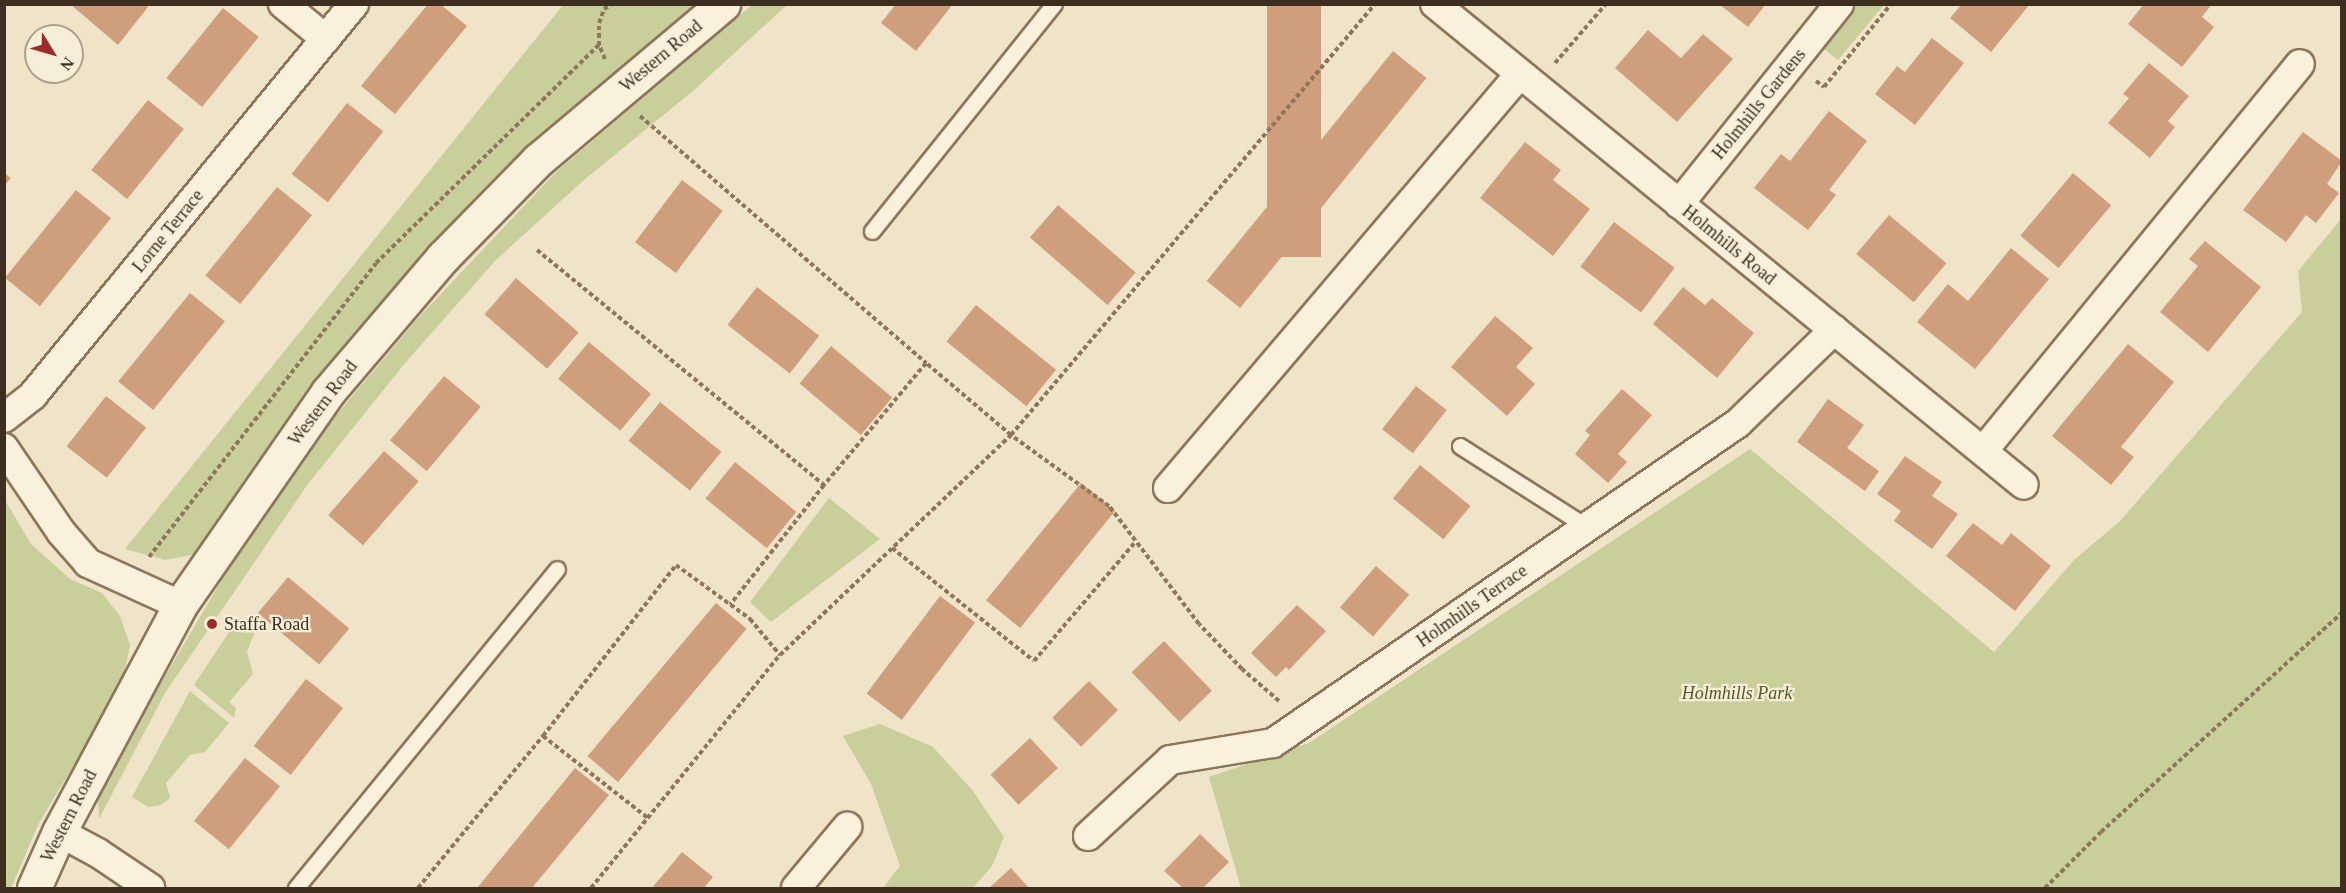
<!DOCTYPE html>
<style>
body{margin:0}
#map{position:relative;width:2346px;height:893px;overflow:hidden;background:#f0e4c8;font-family:"Times New Roman",serif}
div>[style]{position:absolute}
[style*='--x']{left:calc(var(--x)*1px);top:calc(var(--y)*1px);width:calc(var(--w)*1px);rotate:calc(var(--a)*1deg)}
.green>*{inset:0;background:#c9cf9b}
.building>*{inset:0;background:#cf9f7d;transform-origin:0 0}
.path>*{height:4px;margin-top:-2px;transform-origin:0;background:repeating-linear-gradient(90deg,#8d765c 0 4.5px,transparent 0 7.5px)}
.roads{filter:drop-shadow(2px 0 #8d765c) drop-shadow(-2px 0 #8d765c) drop-shadow(0 2px #8d765c) drop-shadow(0 -2px #8d765c)}
.service>*{height:15px;margin:-7.5px;padding:0 7.5px;transform-origin:7.5px;border-radius:7.5px;background:#faf1dc}
.minor>*{height:28px;margin:-14px;padding:0 14px;transform-origin:14px;border-radius:14px;background:#faf1dc}
.tertiary>*{height:33px;margin:-16.5px;padding:0 16.5px;transform-origin:16.5px;border-radius:16.5px;background:#faf1dc}
.dots>*{width:16px;height:16px;translate:-50% -50%;box-sizing:border-box;border:3px solid #f7eed8;border-radius:50%}
span{translate:-50% -50%;white-space:nowrap;text-align:center;line-height:1.15;-webkit-text-stroke:4.5px #f7eed8;paint-order:stroke}
.street-label{font-size:18px;color:#3d2e20}
.poi-label{font-size:18px;color:#3d2e20}
.left{translate:0 -50%;text-align:left}
.park-label{font-size:18px;color:#4d5a26;font-style:italic}
.frame{position:absolute;inset:0;border:6px solid #3d2e20;pointer-events:none}
.north{position:absolute;left:24px;top:24px;width:60px;height:60px;box-sizing:border-box;background:#f7eed8;border:2px solid #ada18e;border-radius:50%;rotate:127deg;font-size:16px;font-weight:700;line-height:24px;text-align:center;color:#3d2e20}
.north::after{content:'';display:block;margin:auto;width:21px;height:27px;background:#9e2a2b;clip-path:polygon(50% 0,100% 100%,50% 72%,0 100%)}
</style>
<div id="map">
<div class="green">
<div style="clip-path:polygon(753px 4px,787px 5px,693px 91px,584px 180px,496px 260px,406px 362px,308px 484px,165px 693px,99px 819px,98px 798px,141px 717px,227px 571px,328px 425px,419px 317px,556px 172px)"></div>
<div style="clip-path:polygon(563px 5px,700px 5px,513px 174px,207px 552px,165px 560px,125px 549px)"></div>
<div style="clip-path:polygon(1852px 5px,1884px 5px,1838px 60px,1819px 45px)"></div>
<div style="clip-path:polygon(2341px 219px,2341px 888px,1241px 888px,1209px 777px,1309px 743px,1750px 449px,1994px 652px,2074px 560px,2120px 521px,2302px 312px,2298px 271px)"></div>
<div style="clip-path:polygon(829px 498px,880px 539px,771px 622px,750px 602px)"></div>
<div style="clip-path:polygon(5px 500px,31px 544px,70px 579px,102px 593px,120px 616px,130px 645px,122px 685px,39px 823px,11px 888px,5px 888px)"></div>
<div style="clip-path:polygon(239px 617px,255px 632px,247px 652px,253px 674px,229px 702px,236px 708px,234px 718px,194px 685px)"></div>
<div style="clip-path:polygon(190px 691px,229px 723px,205px 752px,190px 755px,166px 783px,170px 798px,161px 805px,148px 807px,132px 797px)"></div>
<div style="clip-path:polygon(880px 724px,933px 747px,973px 791px,1004px 837px,992px 866px,973px 888px,883px 888px,900px 866px,871px 784px,843px 736px)"></div>
</div>
<div class="building">
<div style="clip-path:polygon(70px 4px,145px 4px,148px 7px,118px 45px)"></div>
<div style="clip-path:polygon(428px 4px,440px 4px,467px 26px,395px 114px,361px 86px)"></div>
<div style="clip-path:polygon(896px 4px,953px 4px,916px 51px,881px 23px)"></div>
<div style="left:1267px;top:4px;width:54px;height:253px"></div>
<div style="clip-path:polygon(1719px 4px,1766px 4px,1748px 27px)"></div>
<div style="clip-path:polygon(1962px 4px,2030px 4px,1991px 52px,1950px 18px)"></div>
<div style="clip-path:polygon(2144px 4px,2212px 4px,2202px 17px,2214px 27px,2182px 67px,2128px 24px)"></div>
<div style="left:223px;top:8px;width:46px;height:90px;rotate:39deg"></div>
<div style="clip-path:polygon(1648px 30px,1681px 58px,1703px 34px,1733px 59px,1677px 122px,1615px 68px)"></div>
<div style="clip-path:polygon(1932px 38px,1964px 63px,1915px 125px,1875px 94px,1897px 66px,1905px 72px)"></div>
<div style="left:1393px;top:51px;width:43px;height:296px;rotate:39deg"></div>
<div style="clip-path:polygon(2149px 63px,2189px 96px,2168px 121px,2175px 127px,2150px 158px,2108px 123px,2129px 98px,2123px 94px)"></div>
<div style="left:148px;top:100px;width:46px;height:90px;rotate:39deg"></div>
<div style="left:347px;top:103px;width:46px;height:90px;rotate:38deg"></div>
<div style="clip-path:polygon(1829px 111px,1867px 141px,1829px 190px,1836px 195px,1808px 230px,1754px 188px,1781px 154px,1790px 161px)"></div>
<div style="clip-path:polygon(2303px 132px,2342px 161px,2327px 184px,2339px 193px,2316px 223px,2306px 215px,2286px 242px,2243px 210px)"></div>
<div style="clip-path:polygon(1525px 142px,1561px 170px,1553px 180px,1590px 209px,1553px 256px,1480px 198px)"></div>
<div style="clip-path:polygon(4px 173px,11px 178px,4px 186px)"></div>
<div style="left:2073px;top:173px;width:50px;height:82px;rotate:40deg"></div>
<div style="left:682px;top:180px;width:51px;height:78px;rotate:37deg"></div>
<div style="left:277px;top:187px;width:45px;height:114px;rotate:39deg"></div>
<div style="left:76px;top:190px;width:45px;height:113px;rotate:39deg"></div>
<div style="left:1058px;top:205px;width:103px;height:43px;rotate:41deg"></div>
<div style="left:1889px;top:215px;width:75px;height:51px;rotate:40deg"></div>
<div style="left:1614px;top:222px;width:76px;height:56px;rotate:37deg"></div>
<div style="clip-path:polygon(2205px 241px,2261px 287px,2208px 352px,2160px 312px,2198px 266px,2189px 259px)"></div>
<div style="clip-path:polygon(2011px 248px,2049px 279px,1975px 369px,1917px 322px,1948px 284px,1968px 301px)"></div>
<div style="left:516px;top:278px;width:83px;height:48px;rotate:41deg"></div>
<div style="left:757px;top:287px;width:79px;height:48px;rotate:38deg"></div>
<div style="clip-path:polygon(1683px 287px,1705px 305px,1712px 298px,1754px 333px,1717px 378px,1653px 324px)"></div>
<div style="left:190px;top:293px;width:45px;height:114px;rotate:39deg"></div>
<div style="left:976px;top:305px;width:103px;height:47px;rotate:39deg"></div>
<div style="clip-path:polygon(1495px 316px,1533px 348px,1516px 367px,1535px 384px,1507px 416px,1451px 367px)"></div>
<div style="left:589px;top:342px;width:81px;height:48px;rotate:40deg"></div>
<div style="clip-path:polygon(2128px 344px,2174px 382px,2121px 447px,2134px 457px,2111px 485px,2052px 436px)"></div>
<div style="left:831px;top:346px;width:80px;height:49px;rotate:40deg"></div>
<div style="left:444px;top:376px;width:48px;height:84px;rotate:40deg"></div>
<div style="left:1416px;top:386px;width:39px;height:55px;rotate:38deg"></div>
<div style="clip-path:polygon(1622px 389px,1652px 415px,1618px 454px,1627px 462px,1608px 483px,1575px 454px,1590px 435px,1585px 431px)"></div>
<div style="left:106px;top:396px;width:51px;height:64px;rotate:38deg"></div>
<div style="clip-path:polygon(1828px 399px,1864px 425px,1847px 448px,1879px 471px,1865px 491px,1797px 442px)"></div>
<div style="left:660px;top:402px;width:79px;height:50px;rotate:39deg"></div>
<div style="left:384px;top:451px;width:46px;height:85px;rotate:41deg"></div>
<div style="clip-path:polygon(1905px 456px,1942px 482px,1932px 496px,1958px 514px,1932px 549px,1894px 521px,1901px 511px,1877px 494px)"></div>
<div style="left:735px;top:462px;width:79px;height:47px;rotate:39deg"></div>
<div style="left:1420px;top:465px;width:65px;height:43px;rotate:39deg"></div>
<div style="left:1081px;top:483px;width:44px;height:151px;rotate:39deg"></div>
<div style="clip-path:polygon(1973px 523px,2002px 545px,2011px 533px,2051px 566px,2015px 611px,1946px 556px)"></div>
<div style="left:1376px;top:566px;width:44px;height:55px;rotate:41deg"></div>
<div style="left:288px;top:577px;width:80px;height:47px;rotate:40deg"></div>
<div style="left:940px;top:596px;width:44px;height:122px;rotate:37deg"></div>
<div style="left:716px;top:603px;width:40px;height:200px;rotate:40deg"></div>
<div style="clip-path:polygon(1297px 605px,1326px 631px,1289px 670px,1286px 667px,1276px 677px,1251px 653px)"></div>
<div style="left:1164px;top:641px;width:69px;height:45px;rotate:46deg"></div>
<div style="left:306px;top:679px;width:47px;height:85px;rotate:38deg"></div>
<div style="left:1089px;top:681px;width:41px;height:52px;rotate:45deg"></div>
<div style="left:1030px;top:738px;width:41px;height:54px;rotate:47deg"></div>
<div style="left:245px;top:758px;width:45px;height:81px;rotate:39deg"></div>
<div style="clip-path:polygon(575px 768px,609px 795px,532px 888px,477px 888px)"></div>
<div style="clip-path:polygon(1200px 834px,1229px 862px,1203px 888px,1183px 888px,1164px 871px)"></div>
<div style="clip-path:polygon(682px 852px,713px 877px,704px 888px,652px 888px)"></div>
<div style="clip-path:polygon(1011px 868px,1029px 888px,989px 888px)"></div>
</div>
<div class="path">
<div style="--x:605;--y:59;--w:15;--a:-113"></div>
<div style="--x:599;--y:45;--w:22;--a:-90"></div>
<div style="--x:599;--y:23;--w:15;--a:-70"></div>
<div style="--x:604;--y:9;--w:9;--a:-32"></div>
<div style="--x:1555;--y:63;--w:78;--a:-49.2"></div>
<div style="--x:1816;--y:81;--w:10;--a:37"></div>
<div style="--x:1824;--y:87;--w:107;--a:-51.1"></div>
<div style="--x:640;--y:116;--w:378;--a:40.8"></div>
<div style="--x:537;--y:250;--w:371;--a:39.3"></div>
<div style="--x:892;--y:548;--w:181;--a:38.5"></div>
<div style="--x:1034;--y:661;--w:157;--a:-49.6"></div>
<div style="--x:149;--y:557;--w:371;--a:-52.3"></div>
<div style="--x:376;--y:263;--w:312;--a:-44.4"></div>
<div style="--x:1279;--y:701;--w:49;--a:-139.1"></div>
<div style="--x:1242;--y:669;--w:62;--a:-133.7"></div>
<div style="--x:1199;--y:624;--w:148;--a:-127.3"></div>
<div style="--x:1109;--y:506;--w:121;--a:-144.1"></div>
<div style="--x:1011;--y:435;--w:564;--a:-49.82"></div>
<div style="--x:543;--y:736;--w:133;--a:38"></div>
<div style="--x:418;--y:888;--w:197;--a:-50.6"></div>
<div style="--x:543;--y:736;--w:217;--a:-52.1"></div>
<div style="--x:676;--y:565;--w:92;--a:36.1"></div>
<div style="--x:750;--y:619;--w:47;--a:50.2"></div>
<div style="--x:591;--y:888;--w:300;--a:-51"></div>
<div style="--x:780;--y:655;--w:319;--a:-43.6"></div>
<div style="--x:1011;--y:435;--w:111;--a:-139.7"></div>
<div style="--x:926;--y:363;--w:159;--a:129.9"></div>
<div style="--x:824;--y:485;--w:152;--a:128.1"></div>
<div style="--x:2045;--y:888;--w:79;--a:-45"></div>
<div style="--x:2101;--y:832;--w:326;--a:-42.3"></div>
</div>
<div class="roads">
<div class="service">
<div style="--x:872;--y:231;--w:291;--a:-51.3"></div>
<div style="--x:1460;--y:446;--w:151;--a:32.5"></div>
<div style="--x:296;--y:888;--w:412;--a:-50.7"></div>
</div>
<div class="minor">
<div style="--x:283;--y:4;--w:55;--a:39.1"></div>
<div style="--x:1435;--y:4;--w:760;--a:39.24"></div>
<div style="--x:1679;--y:204;--w:256;--a:-51.3"></div>
<div style="--x:4;--y:418;--w:37;--a:-38"></div>
<div style="--x:33;--y:395;--w:506;--a:-50.61"></div>
<div style="--x:4;--y:448;--w:102;--a:55.8"></div>
<div style="--x:61;--y:532;--w:41;--a:48.9"></div>
<div style="--x:88;--y:563;--w:101;--a:24.5"></div>
<div style="--x:1983;--y:451;--w:500;--a:-50.68"></div>
<div style="--x:1168;--y:488;--w:543;--a:-49.63"></div>
<div style="--x:59;--y:832;--w:44;--a:28.3"></div>
<div style="--x:98;--y:853;--w:63;--a:33.9"></div>
<div style="--x:1088;--y:836;--w:112;--a:-42.8"></div>
<div style="--x:1170;--y:760;--w:104;--a:-9.4"></div>
<div style="--x:1273;--y:743;--w:564;--a:-34.53"></div>
<div style="--x:1738;--y:423;--w:134;--a:-44.1"></div>
<div style="--x:796;--y:888;--w:80;--a:-50.1"></div>
</div>
<div class="tertiary">
<div style="--x:34;--y:888;--w:61;--a:-65.9"></div>
<div style="--x:59;--y:832;--w:257;--a:-61.9"></div>
<div style="--x:180;--y:605;--w:259;--a:-55.2"></div>
<div style="--x:328;--y:392;--w:177;--a:-49.6"></div>
<div style="--x:443;--y:257;--w:136;--a:-45.6"></div>
<div style="--x:538;--y:160;--w:242;--a:-40.1"></div>
</div>
</div>
<div class="dots">
<div style="left:212px;top:624px;background:#9e2a2b"></div>
</div>
<div class="street-label">
<span style="left:661px;top:56px;rotate:-40deg">Western Road</span>
<span style="left:1759px;top:104px;rotate:-51deg">Holmhills Gardens</span>
<span style="left:168px;top:231px;rotate:-51deg">Lorne Terrace</span>
<span style="left:1729px;top:245px;rotate:39deg">Holmhills Road</span>
<span style="left:323px;top:403px;rotate:-53deg">Western Road</span>
<span style="left:1472px;top:606px;rotate:-35deg">Holmhills Terrace</span>
<span style="left:69px;top:816px;rotate:-63deg">Western Road</span>
</div>
<div class="poi-label">
<span class="left" style="left:224px;top:624px">Staffa Road</span>
</div>
<div class="park-label">
<span style="left:1737px;top:693px">Holmhills Park</span>
</div>
<div class="frame"></div>
<div class="north">N</div>
</div>
